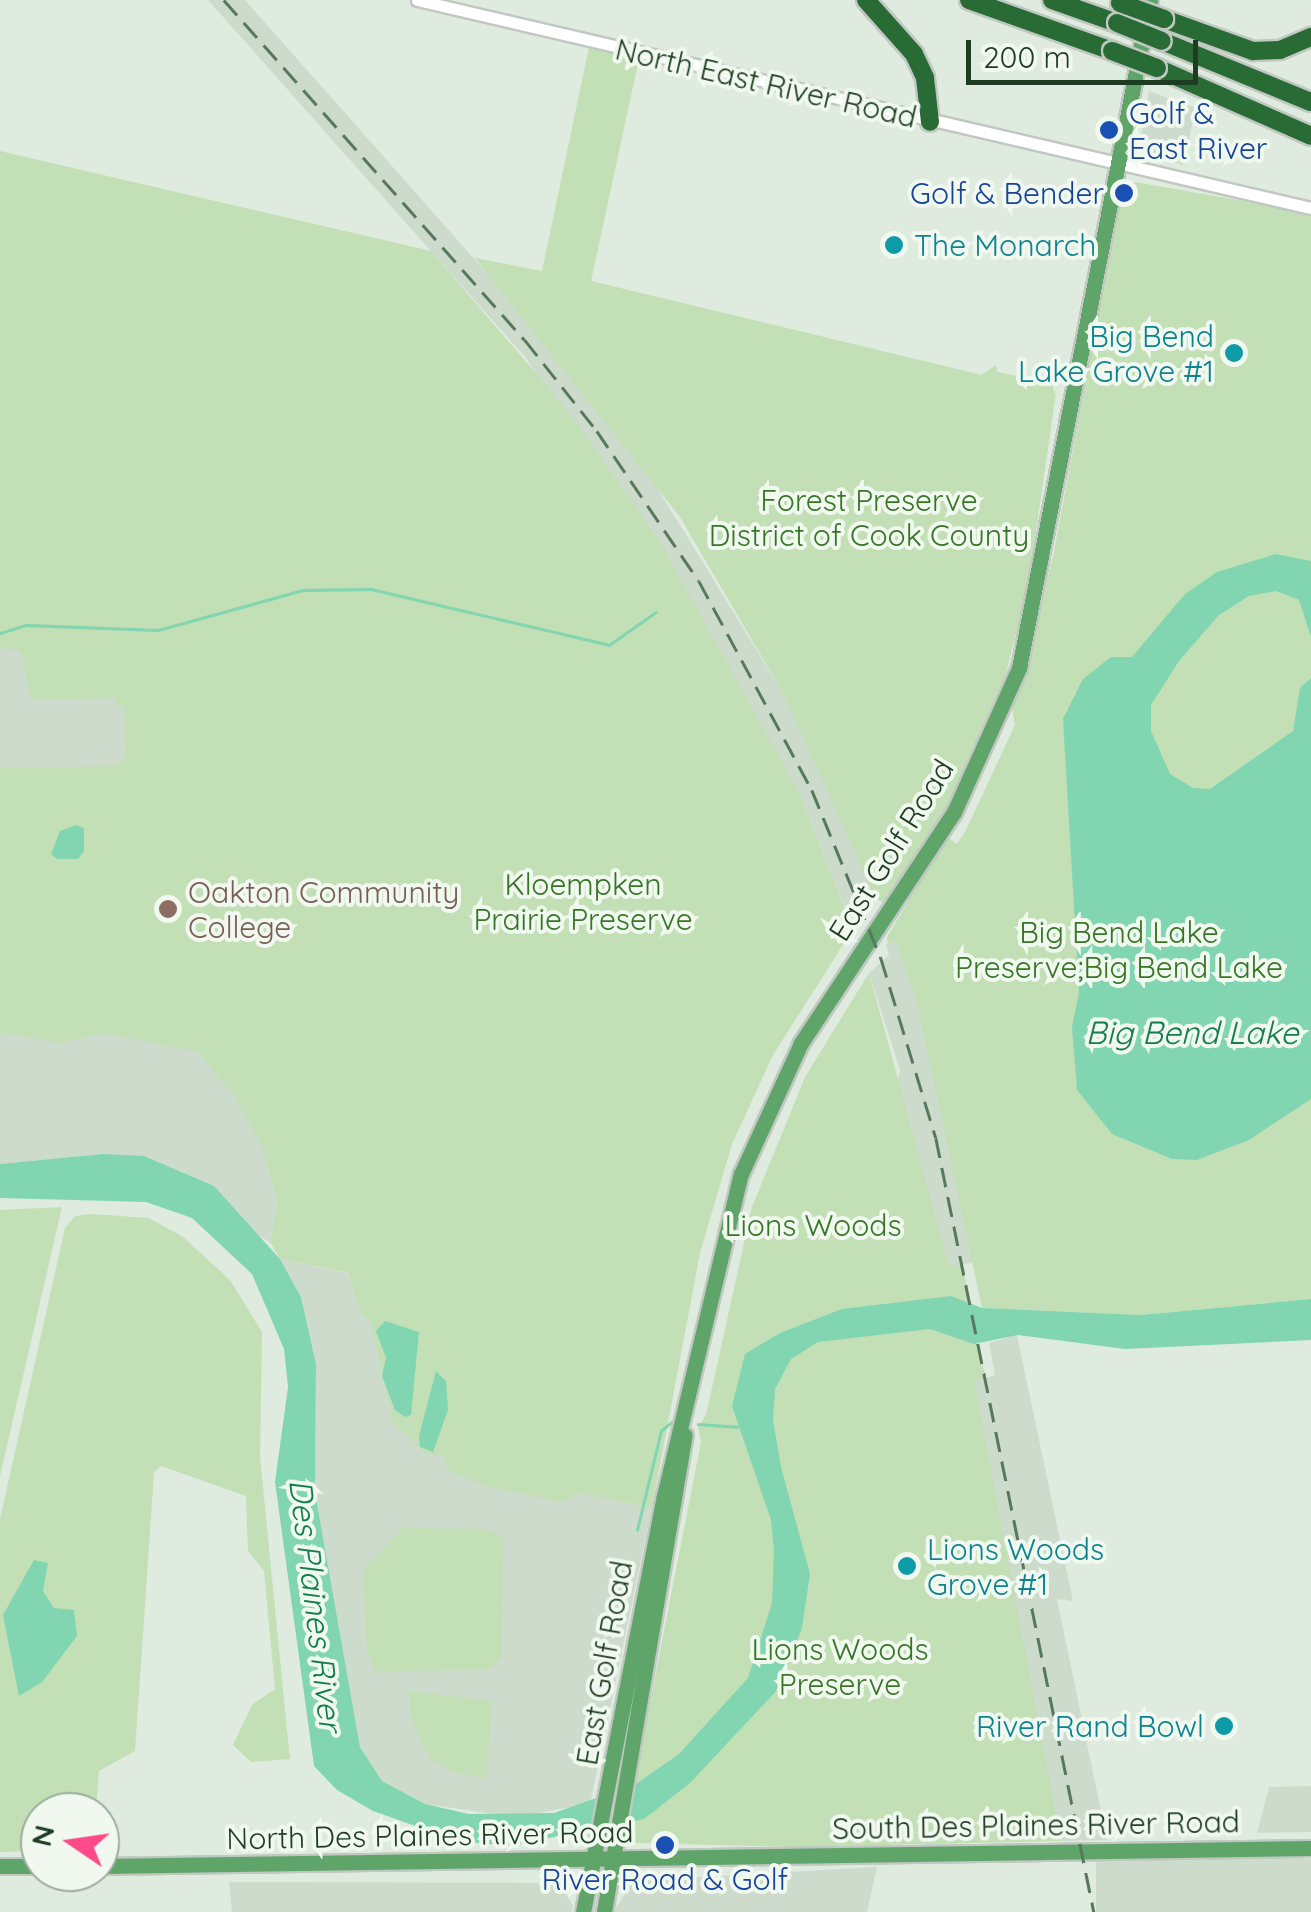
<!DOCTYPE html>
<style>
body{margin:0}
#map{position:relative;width:1311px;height:1912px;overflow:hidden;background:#dfebde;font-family:Quicksand,sans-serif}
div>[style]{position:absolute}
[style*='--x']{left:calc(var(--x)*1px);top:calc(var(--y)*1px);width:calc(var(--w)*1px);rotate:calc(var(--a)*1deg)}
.built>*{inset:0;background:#cddbcc;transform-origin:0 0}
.green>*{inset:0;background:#c2dfb5}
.water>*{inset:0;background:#81d6b1}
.stream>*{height:2.5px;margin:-1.25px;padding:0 1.25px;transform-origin:1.25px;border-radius:1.25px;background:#81d6b1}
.roads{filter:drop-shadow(2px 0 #c0c8c1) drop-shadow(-2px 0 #c0c8c1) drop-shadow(0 2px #c0c8c1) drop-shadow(0 -2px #c0c8c1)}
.minor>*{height:11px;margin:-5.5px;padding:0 5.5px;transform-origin:5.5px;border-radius:5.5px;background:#fff}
.major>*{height:15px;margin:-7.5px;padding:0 7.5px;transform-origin:7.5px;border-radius:7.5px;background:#5fa569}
.highway>*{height:18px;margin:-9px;padding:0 9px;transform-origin:9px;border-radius:9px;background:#286b35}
.rail>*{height:2.5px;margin-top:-1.25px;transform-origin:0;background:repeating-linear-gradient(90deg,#58785d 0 20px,transparent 0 30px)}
.bridges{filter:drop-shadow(2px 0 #c0c8c1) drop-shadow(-2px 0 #c0c8c1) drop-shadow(0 2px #c0c8c1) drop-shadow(0 -2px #c0c8c1)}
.highway-bridge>*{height:18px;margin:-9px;padding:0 9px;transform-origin:9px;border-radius:9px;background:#286b35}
.dots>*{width:28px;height:28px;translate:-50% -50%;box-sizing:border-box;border:5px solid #f0f8ef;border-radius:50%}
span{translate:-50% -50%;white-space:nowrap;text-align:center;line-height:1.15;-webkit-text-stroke:8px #f0f8ef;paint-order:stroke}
.street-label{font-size:30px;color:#1e3c22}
.transit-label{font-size:30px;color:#164399}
.left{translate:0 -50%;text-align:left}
.right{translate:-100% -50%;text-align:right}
.culture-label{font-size:30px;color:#0d838f}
.park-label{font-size:30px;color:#367625}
.education-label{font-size:30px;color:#785e54}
.water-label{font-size:32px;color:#147d50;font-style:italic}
.north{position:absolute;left:20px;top:1792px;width:100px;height:100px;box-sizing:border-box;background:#f0f8ef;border:2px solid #9cad9d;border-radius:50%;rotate:283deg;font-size:28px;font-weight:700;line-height:40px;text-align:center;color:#1e3c22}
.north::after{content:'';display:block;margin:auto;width:35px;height:45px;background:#fe4a88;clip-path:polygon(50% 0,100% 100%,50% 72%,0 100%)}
.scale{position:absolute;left:966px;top:40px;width:232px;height:45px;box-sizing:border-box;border:5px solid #1e3c22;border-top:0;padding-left:12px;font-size:30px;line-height:35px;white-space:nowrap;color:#1e3c22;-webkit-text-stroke:8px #f0f8ef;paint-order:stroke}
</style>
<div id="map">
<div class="built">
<div style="clip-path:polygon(208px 0,245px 0,532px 324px,645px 468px,783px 693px,862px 861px,876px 899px,870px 906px,848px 915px,800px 794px,526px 358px)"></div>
<div style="clip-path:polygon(1149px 91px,1196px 108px,1183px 165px,1145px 155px,1139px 146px)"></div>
<div style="clip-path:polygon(0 574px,383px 664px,270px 1242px,102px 1154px,0 1164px)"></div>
<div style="clip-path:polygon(896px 940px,985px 1178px,972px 1263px,962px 1264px,970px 1303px,951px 1296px,842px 1309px,900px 1070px,869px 973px,889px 955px,886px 945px)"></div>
<div style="clip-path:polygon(280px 1259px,485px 1302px,453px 1465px,652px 1508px,590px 1804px,515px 1817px,425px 1804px,382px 1781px,360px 1747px,315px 1492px,316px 1364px,301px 1297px)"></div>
<div style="clip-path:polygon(1017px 1335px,1073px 1601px,1057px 1599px,1107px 1840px,1061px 1841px,960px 1339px,977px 1343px,986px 1378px,995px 1375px,989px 1343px)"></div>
<div style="clip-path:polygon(1311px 1786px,1311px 1832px,1257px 1833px,1269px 1787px)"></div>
<div style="left:1311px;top:1859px;width:53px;height:215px;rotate:90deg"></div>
<div style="clip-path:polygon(877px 1867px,867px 1912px,614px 1912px,632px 1881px)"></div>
<div style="clip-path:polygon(229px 1882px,559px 1883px,573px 1906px,572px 1912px,232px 1912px)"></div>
</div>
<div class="green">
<div style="clip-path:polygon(589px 47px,639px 59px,591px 281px,982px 375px,996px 365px,997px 372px,1031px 379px,1033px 374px,1051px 379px,1055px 396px,1057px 386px,1028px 587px,1006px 673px,945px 810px,883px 902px,876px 899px,783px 693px,680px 517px,475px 258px,542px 271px)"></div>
<div style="clip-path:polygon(0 151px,431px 251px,569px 412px,660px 542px,800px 794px,853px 929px,773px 1055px,732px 1144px,700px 1253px,652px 1508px,580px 1493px,560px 1502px,487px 1486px,450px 1472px,443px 1456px,425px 1453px,393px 1422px,371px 1322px,360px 1312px,349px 1273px,280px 1259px,270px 1242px,278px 1200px,262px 1146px,237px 1100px,199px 1052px,105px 1033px,61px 1043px,0 1032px,0 768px,117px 766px,126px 757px,124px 706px,116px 706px,115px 698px,31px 700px,21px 651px,0 648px)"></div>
<div style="clip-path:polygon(1135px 182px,1311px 213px,1311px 1299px,1141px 1315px,982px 1308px,916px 998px,896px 941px,888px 944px,887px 937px,947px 837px,957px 844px,966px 830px,1015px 725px,1012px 707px,1053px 557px,1120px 196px)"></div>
<div style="clip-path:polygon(869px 973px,949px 1266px,962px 1264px,970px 1303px,951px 1296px,836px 1338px,930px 1329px,977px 1343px,985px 1378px,974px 1380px,1061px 1841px,789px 1847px,636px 1843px,627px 1820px,701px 1442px,698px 1427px,706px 1415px,752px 1207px,805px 1077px)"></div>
<div style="clip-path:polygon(62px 1207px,0 1476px,0 1210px)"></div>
<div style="clip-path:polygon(91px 1214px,149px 1218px,183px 1237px,230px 1280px,262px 1332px,260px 1457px,290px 1759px,251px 1762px,233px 1745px,252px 1705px,275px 1689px,264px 1571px,248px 1551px,246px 1496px,161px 1466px,154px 1473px,135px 1751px,99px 1771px,96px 1812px,40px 1812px,40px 1851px,0 1852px,0 1519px,65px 1228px,75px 1216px)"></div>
<div style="clip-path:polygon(403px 1528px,486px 1529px,503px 1537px,502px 1658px,487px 1670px,375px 1671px,367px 1651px,363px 1571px)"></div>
<div style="clip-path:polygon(410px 1691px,492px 1701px,487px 1778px,453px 1772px,429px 1758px,411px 1718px)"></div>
</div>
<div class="water">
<div style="clip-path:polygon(1276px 554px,1311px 561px,1311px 637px,1299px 600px,1276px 591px,1249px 596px,1219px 615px,1179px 661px,1151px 705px,1151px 731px,1170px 774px,1193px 788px,1210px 789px,1293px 731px,1300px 688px,1311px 678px,1311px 1099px,1249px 1140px,1197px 1160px,1172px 1159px,1112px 1134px,1077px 1090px,1072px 1027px,1079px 992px,1063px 719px,1083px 679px,1111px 657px,1132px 657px,1185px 594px,1217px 572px)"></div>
<div style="clip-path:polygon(76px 825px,84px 828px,84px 851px,78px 859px,57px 859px,51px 854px,60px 831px)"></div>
<div style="clip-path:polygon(102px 1154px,144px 1156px,214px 1186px,280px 1259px,301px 1297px,316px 1364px,315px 1492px,360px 1747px,382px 1781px,425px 1804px,469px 1814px,554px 1813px,636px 1784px,679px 1754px,748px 1678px,772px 1603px,774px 1551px,771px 1520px,732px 1406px,745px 1354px,780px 1333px,842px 1309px,951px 1296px,982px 1308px,1141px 1315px,1311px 1299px,1311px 1340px,1125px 1349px,1018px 1335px,974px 1344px,930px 1329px,818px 1342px,791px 1359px,775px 1389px,773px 1420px,781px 1467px,810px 1574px,802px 1628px,779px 1688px,690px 1783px,644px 1819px,509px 1846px,458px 1841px,373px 1811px,337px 1790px,314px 1766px,275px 1482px,288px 1387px,284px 1349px,252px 1274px,192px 1218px,146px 1202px,0 1198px,0 1164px)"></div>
<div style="clip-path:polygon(385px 1321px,419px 1332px,411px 1415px,405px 1417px,395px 1410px,382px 1376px,386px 1358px,376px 1331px)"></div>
<div style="clip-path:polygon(436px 1371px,446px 1381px,448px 1410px,433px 1452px,420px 1447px,419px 1436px)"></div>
<div style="clip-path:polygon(34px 1560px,48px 1563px,43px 1591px,54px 1608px,74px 1610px,77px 1636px,42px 1682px,19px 1696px,3px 1615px)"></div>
</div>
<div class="stream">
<div style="--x:0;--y:633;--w:28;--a:-17"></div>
<div style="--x:27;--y:625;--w:131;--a:2.2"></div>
<div style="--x:158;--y:630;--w:150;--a:-15.4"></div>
<div style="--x:303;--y:590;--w:68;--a:-0.8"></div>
<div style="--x:371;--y:589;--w:244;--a:13.2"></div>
<div style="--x:609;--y:645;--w:57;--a:-35.1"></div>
<div style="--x:698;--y:1424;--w:39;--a:4"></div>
<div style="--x:637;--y:1530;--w:102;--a:-76.4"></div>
<div style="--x:661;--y:1431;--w:17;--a:-40"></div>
</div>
<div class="roads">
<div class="minor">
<div style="--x:417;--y:0;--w:918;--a:13.1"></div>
</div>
<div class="major">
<div style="--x:0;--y:1866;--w:40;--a:0"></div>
<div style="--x:100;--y:1866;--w:1211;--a:-0.85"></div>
<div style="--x:583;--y:1912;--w:424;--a:-79"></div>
<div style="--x:664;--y:1496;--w:331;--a:-76.6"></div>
<div style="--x:741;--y:1174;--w:144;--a:-65.4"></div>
<div style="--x:801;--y:1043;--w:277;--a:-56.5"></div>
<div style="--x:954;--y:812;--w:158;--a:-65.7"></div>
<div style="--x:1019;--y:668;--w:681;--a:-78.9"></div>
<div style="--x:604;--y:1912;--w:484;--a:-80.4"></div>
</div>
<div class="highway">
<div style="--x:866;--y:0;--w:72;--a:48.4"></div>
<div style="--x:914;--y:54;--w:26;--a:65"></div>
<div style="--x:925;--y:78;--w:44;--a:83.5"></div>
<div style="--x:969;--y:0;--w:152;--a:19.6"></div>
<div style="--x:1052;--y:0;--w:69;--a:19.5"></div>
<div style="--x:1164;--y:19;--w:95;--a:19.8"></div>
<div style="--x:1253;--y:51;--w:27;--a:-2"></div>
<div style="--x:1280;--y:50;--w:34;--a:-23"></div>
<div style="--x:1162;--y:41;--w:161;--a:22.3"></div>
<div style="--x:1157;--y:68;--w:168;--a:23.8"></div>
</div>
</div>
<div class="rail">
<div style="--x:224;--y:0;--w:454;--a:48.5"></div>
<div style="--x:525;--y:340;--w:116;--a:51.6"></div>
<div style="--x:597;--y:431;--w:181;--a:55.8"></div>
<div style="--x:699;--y:581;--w:238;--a:61.6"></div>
<div style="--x:812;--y:790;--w:182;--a:67.7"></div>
<div style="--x:881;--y:958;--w:188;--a:73"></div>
<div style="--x:936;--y:1138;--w:790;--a:78.46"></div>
</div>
<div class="bridges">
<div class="highway-bridge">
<div style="--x:1120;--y:3;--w:47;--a:20"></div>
<div style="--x:1117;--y:23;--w:48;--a:21.8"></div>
<div style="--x:1112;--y:51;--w:48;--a:20.7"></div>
</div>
</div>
<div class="dots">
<div style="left:1109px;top:130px;background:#1a4fb4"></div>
<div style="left:1124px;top:193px;background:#1a4fb4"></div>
<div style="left:894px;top:245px;background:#0f9aa8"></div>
<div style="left:1234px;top:353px;background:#0f9aa8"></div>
<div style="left:168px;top:909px;background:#8d6e63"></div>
<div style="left:907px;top:1566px;background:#0f9aa8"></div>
<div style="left:1224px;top:1726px;background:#0f9aa8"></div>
<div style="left:665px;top:1845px;background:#1a4fb4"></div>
</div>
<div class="street-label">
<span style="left:766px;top:83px;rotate:13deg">North East River Road</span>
<span style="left:891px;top:850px;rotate:-58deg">East Golf Road</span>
<span style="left:604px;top:1663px;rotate:-80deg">East Golf Road</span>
<span style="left:1036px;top:1825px;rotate:-1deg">South Des Plaines River Road</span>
<span style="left:430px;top:1835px;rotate:-1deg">North Des Plaines River Road</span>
</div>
<div class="transit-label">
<span class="left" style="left:1129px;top:130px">Golf &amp;<br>East River</span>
<span class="right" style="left:1104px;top:193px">Golf &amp; Bender</span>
<span style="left:665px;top:1879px">River Road &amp; Golf</span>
</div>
<div class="culture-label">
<span class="left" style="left:914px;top:245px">The Monarch</span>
<span class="right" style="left:1214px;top:353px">Big Bend<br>Lake Grove #1</span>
<span class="left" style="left:927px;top:1566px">Lions Woods<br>Grove #1</span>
<span class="right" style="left:1204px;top:1726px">River Rand Bowl</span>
</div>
<div class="park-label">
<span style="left:869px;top:517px">Forest Preserve<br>District of Cook County</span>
<span style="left:583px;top:901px">Kloempken<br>Prairie Preserve</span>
<span style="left:1119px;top:949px">Big Bend Lake<br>Preserve;Big Bend Lake</span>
<span style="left:813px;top:1225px">Lions Woods</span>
<span style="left:840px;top:1666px">Lions Woods<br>Preserve</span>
</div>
<div class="education-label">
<span class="left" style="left:188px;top:909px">Oakton Community<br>College</span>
</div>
<div class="water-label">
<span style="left:1192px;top:1032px">Big Bend Lake</span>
<span style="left:316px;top:1605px;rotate:83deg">Des Plaines River</span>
</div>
<div class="north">N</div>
<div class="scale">200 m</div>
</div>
